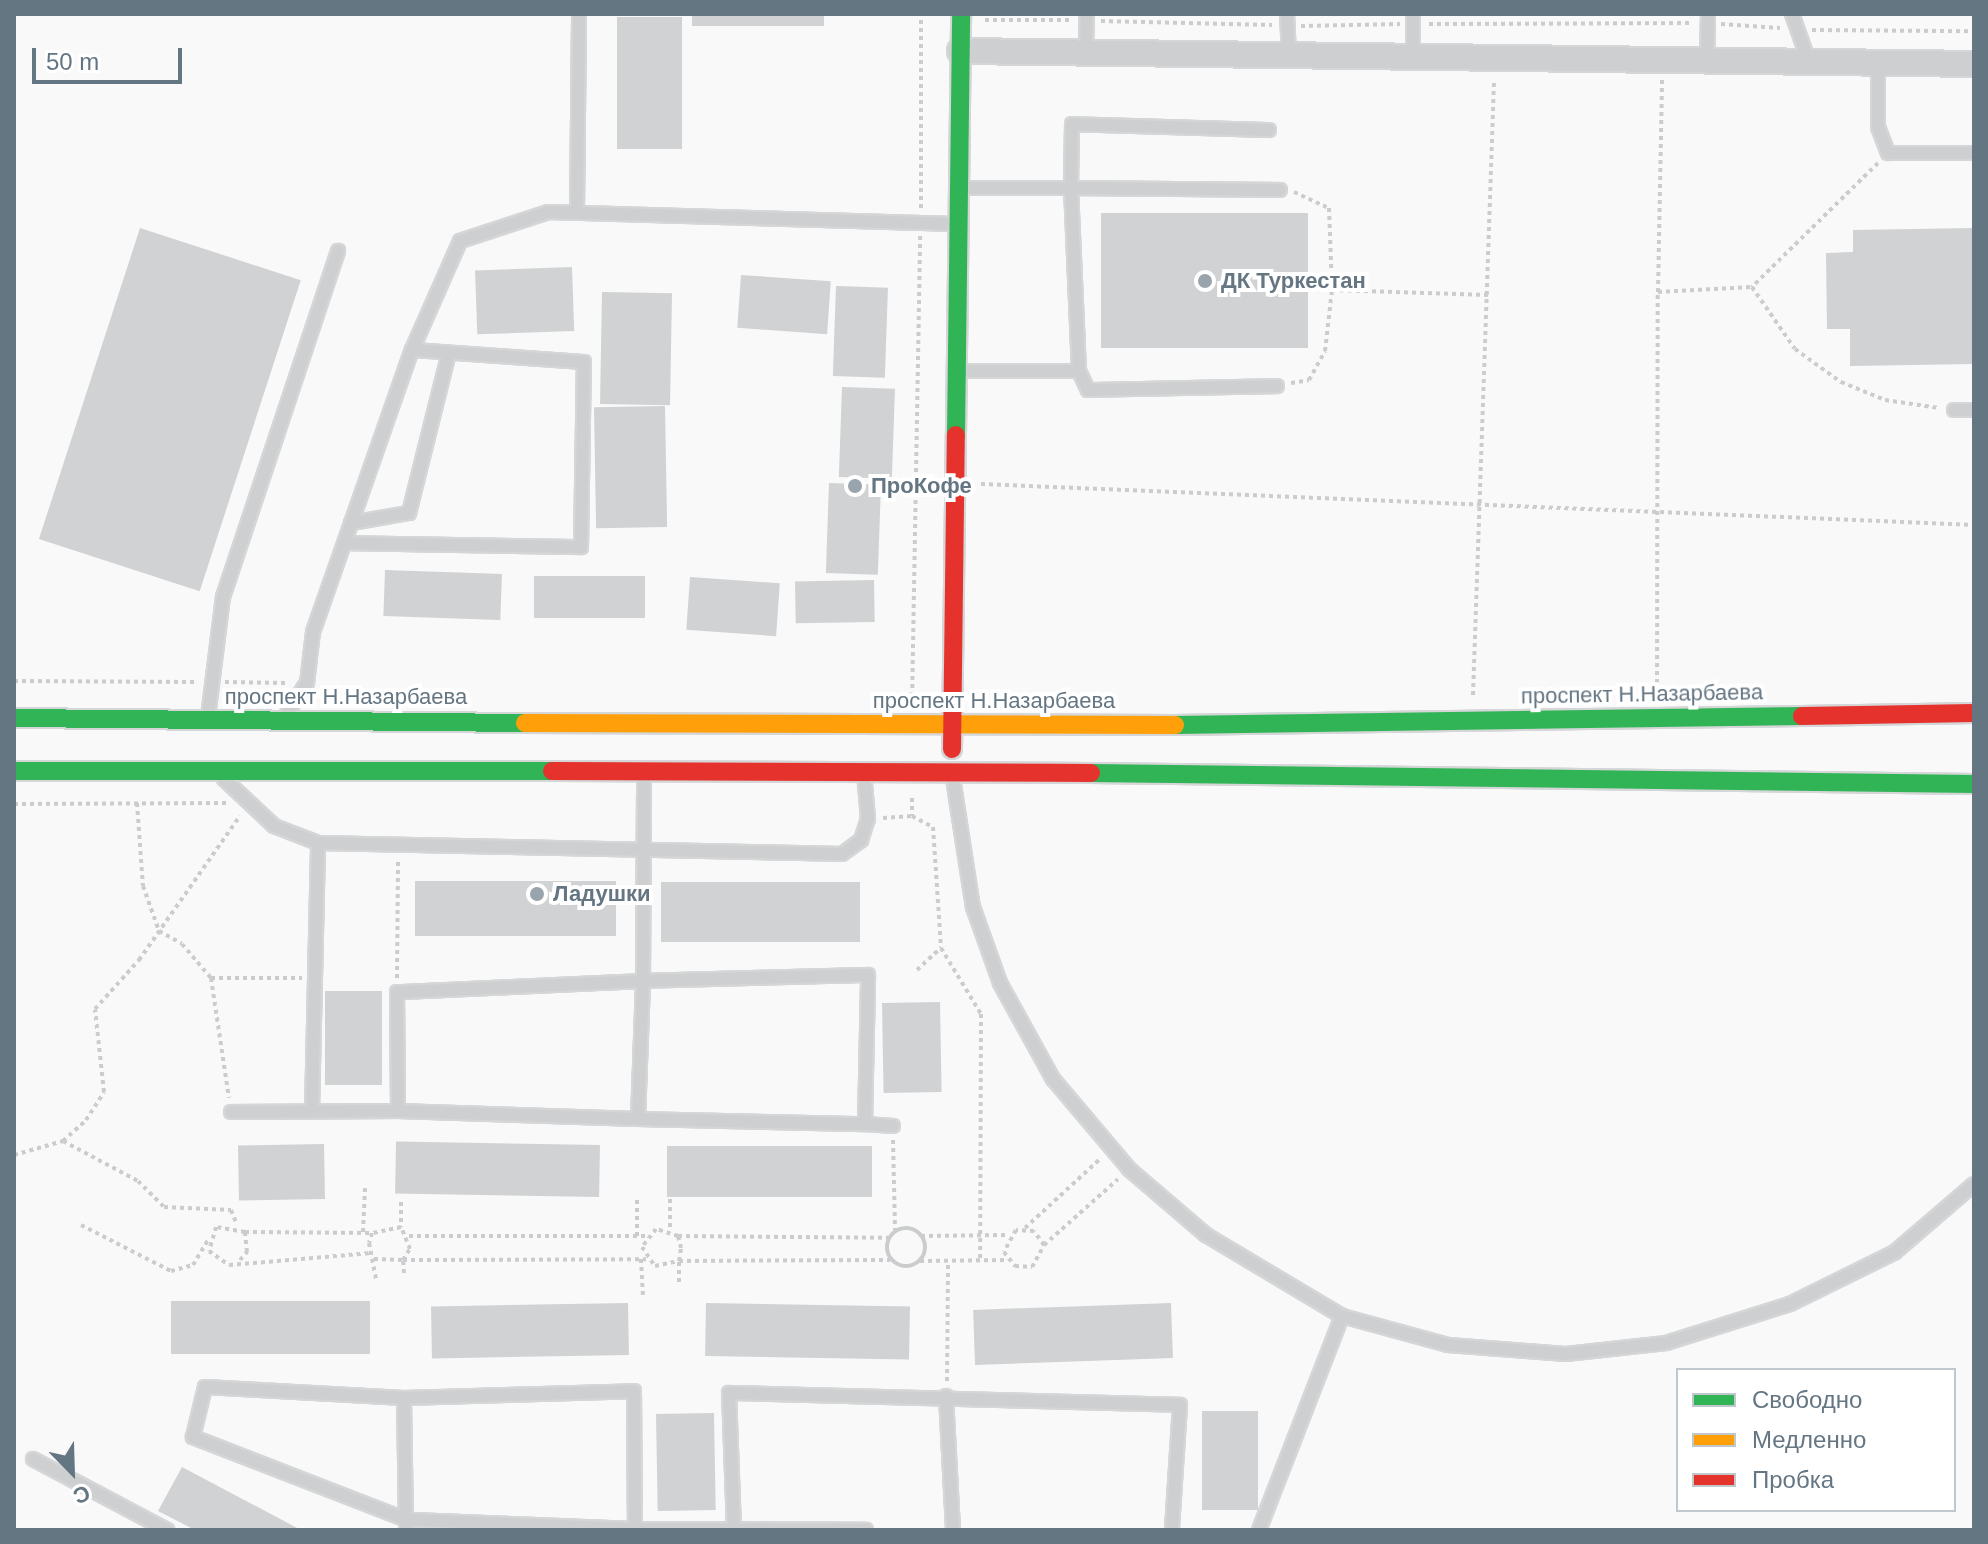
<!DOCTYPE html>
<meta charset="utf-8">
<style>
body{margin:0}
#map{position:relative;width:1988px;height:1544px;overflow:hidden;background:#f9f9f9;font-family:Helvetica,sans-serif}
div>[style]{position:absolute}
[style*='--x']{left:calc(var(--x)*1px);top:calc(var(--y)*1px);width:calc(var(--w)*1px);rotate:calc(var(--a)*1deg)}
.building>*{inset:0;background:#d0d2d3;transform-origin:0 0}
.path>*{height:4px;margin-top:-2px;transform-origin:0;background:repeating-linear-gradient(90deg,#cbcccd 0 4px,transparent 0 8px)}
.path>.ring{margin:-2px;padding:0;box-sizing:content-box;background:none;border:4px solid #cbcccd;border-radius:50%}
.roads{filter:drop-shadow(2px 0 #d5d6d7) drop-shadow(-2px 0 #d5d6d7) drop-shadow(0 2px #d5d6d7) drop-shadow(0 -2px #d5d6d7)}
.lane>*{height:12px;margin:-6px;padding:0 6px;transform-origin:6px;border-radius:6px;background:#cecfd0}
.street>*{height:24px;margin:-12px;padding:0 12px;transform-origin:12px;border-radius:12px;background:#cecfd0}
.fast>*{height:18px;margin:-9px;padding:0 9px;transform-origin:9px;border-radius:9px;background:#30b455}
.slow>*{height:18px;margin:-9px;padding:0 9px;transform-origin:9px;border-radius:9px;background:#ff9f0a}
.jam>*{height:18px;margin:-9px;padding:0 9px;transform-origin:9px;border-radius:9px;background:#e5322d}
.dots>*{width:22px;height:22px;translate:-50% -50%;box-sizing:border-box;border:4px solid #fff;border-radius:50%}
span{translate:-50% -50%;white-space:nowrap;text-align:center;line-height:1.15;-webkit-text-stroke:8px #fff;paint-order:stroke}
.poi-label{font-size:22px;color:#657683;font-weight:700}
.left{translate:0 -50%;text-align:left}
.street-label{font-size:22px;color:#657683}
.frame{position:absolute;inset:0;border:16px solid #657683;pointer-events:none}
.legend{position:absolute;left:1676px;top:1368px;width:280px;height:144px;box-sizing:border-box;background:#fff;border:2px solid #c1c8cd;margin:0;padding:10px 14px;list-style:none;font-size:24px;color:#657683}
.legend li{display:flex;align-items:center;gap:16px;height:40px}
.legend b{width:40px;border:2px solid #c1c8cd}
.north{position:absolute;left:32px;top:1432px;width:80px;height:80px;-webkit-text-stroke:6px #fff;paint-order:stroke;rotate:157deg;font-size:22px;font-weight:700;line-height:32px;text-align:center;color:#657683}
.north::after{content:'';display:block;margin:auto;width:28px;height:36px;background:#657683;clip-path:polygon(50% 0,100% 100%,50% 72%,0 100%)}
.scale{position:absolute;left:32px;top:48px;width:150px;height:36px;box-sizing:border-box;border:4px solid #657683;border-top:0;padding-left:10px;font-size:24px;line-height:28px;white-space:nowrap;color:#657683;-webkit-text-stroke:6px #fff;paint-order:stroke}
</style>
<div id="map">
<div class="building">
<div style="left:692px;top:14px;width:132px;height:12px"></div>
<div style="left:617px;top:17px;width:65px;height:132px"></div>
<div style="left:1308px;top:213px;width:135px;height:207px;rotate:90deg"></div>
<div style="left:140px;top:228px;width:169px;height:327px;rotate:18deg"></div>
<div style="clip-path:polygon(1974px 228px,1974px 364px,1850px 366px,1850px 329px,1827px 329px,1826px 253px,1853px 252px,1853px 230px)"></div>
<div style="left:572px;top:267px;width:64px;height:97px;rotate:88deg"></div>
<div style="left:741px;top:275px;width:90px;height:53px;rotate:4deg"></div>
<div style="left:836px;top:286px;width:52px;height:90px;rotate:2deg"></div>
<div style="left:602px;top:292px;width:70px;height:112px;rotate:1deg"></div>
<div style="left:842px;top:387px;width:53px;height:90px;rotate:2deg"></div>
<div style="left:665px;top:406px;width:121px;height:71px;rotate:89deg"></div>
<div style="left:829px;top:483px;width:52px;height:90px;rotate:2deg"></div>
<div style="left:385px;top:570px;width:117px;height:46px;rotate:2deg"></div>
<div style="left:534px;top:576px;width:111px;height:42px"></div>
<div style="left:690px;top:577px;width:90px;height:53px;rotate:4deg"></div>
<div style="left:874px;top:580px;width:42px;height:79px;rotate:89deg"></div>
<div style="left:415px;top:881px;width:201px;height:55px"></div>
<div style="left:860px;top:882px;width:60px;height:199px;rotate:90deg"></div>
<div style="left:325px;top:991px;width:57px;height:94px"></div>
<div style="left:940px;top:1002px;width:90px;height:58px;rotate:89deg"></div>
<div style="left:324px;top:1144px;width:55px;height:86px;rotate:89deg"></div>
<div style="left:600px;top:1145px;width:52px;height:204px;rotate:91deg"></div>
<div style="left:872px;top:1146px;width:51px;height:205px;rotate:90deg"></div>
<div style="left:171px;top:1301px;width:199px;height:53px"></div>
<div style="left:628px;top:1303px;width:52px;height:197px;rotate:89deg"></div>
<div style="left:706px;top:1303px;width:204px;height:53px;rotate:1deg"></div>
<div style="left:1171px;top:1303px;width:55px;height:198px;rotate:88deg"></div>
<div style="left:1202px;top:1411px;width:56px;height:99px"></div>
<div style="left:714px;top:1413px;width:97px;height:58px;rotate:89deg"></div>
<div style="clip-path:polygon(182px 1467px,301px 1530px,195px 1530px,158px 1511px)"></div>
</div>
<div class="path">
<div style="--x:985;--y:20;--w:87;--a:0"></div>
<div style="--x:1101;--y:21;--w:171;--a:1.3"></div>
<div style="--x:1429;--y:24;--w:263;--a:-0.2"></div>
<div style="--x:1721;--y:24;--w:59;--a:3.9"></div>
<div style="--x:1301;--y:26;--w:99;--a:-1.2"></div>
<div style="--x:1812;--y:30;--w:162;--a:0.4"></div>
<div style="--x:1878;--y:163;--w:177;--a:135.5"></div>
<div style="--x:1752;--y:287;--w:75;--a:55.3"></div>
<div style="--x:1795;--y:349;--w:57;--a:35.7"></div>
<div style="--x:1841;--y:382;--w:48;--a:22.2"></div>
<div style="--x:1885;--y:400;--w:55;--a:8.4"></div>
<div style="--x:1294;--y:192;--w:38;--a:25"></div>
<div style="--x:1329;--y:208;--w:82;--a:87.9"></div>
<div style="--x:1332;--y:290;--w:156;--a:1.8"></div>
<div style="--x:921;--y:208;--w:194;--a:-90"></div>
<div style="--x:1658;--y:292;--w:213;--a:-88.9"></div>
<div style="--x:1291;--y:383;--w:18;--a:-9"></div>
<div style="--x:1309;--y:380;--w:33;--a:-61"></div>
<div style="--x:1325;--y:351;--w:61;--a:-83.5"></div>
<div style="--x:981;--y:484;--w:994;--a:2.36"></div>
<div style="--x:14;--y:681;--w:182;--a:0.3"></div>
<div style="--x:225;--y:682;--w:63;--a:0.9"></div>
<div style="--x:1657;--y:691;--w:399;--a:-89.9"></div>
<div style="--x:1658;--y:292;--w:94;--a:-3"></div>
<div style="--x:1473;--y:695;--w:615;--a:-88.04"></div>
<div style="--x:912;--y:704;--w:468;--a:-89"></div>
<div style="--x:912;--y:798;--w:18;--a:90"></div>
<div style="--x:137;--y:803;--w:83;--a:85.9"></div>
<div style="--x:143;--y:886;--w:48;--a:70.4"></div>
<div style="--x:159;--y:931;--w:26;--a:29"></div>
<div style="--x:182;--y:944;--w:45;--a:49.5"></div>
<div style="--x:211;--y:978;--w:91;--a:0"></div>
<div style="--x:14;--y:804;--w:214;--a:-0.3"></div>
<div style="--x:883;--y:818;--w:29;--a:-4"></div>
<div style="--x:912;--y:816;--w:24;--a:28"></div>
<div style="--x:933;--y:827;--w:121;--a:86.2"></div>
<div style="--x:941;--y:948;--w:77;--a:58.8"></div>
<div style="--x:981;--y:1014;--w:245;--a:90.2"></div>
<div style="--x:917;--y:970;--w:33;--a:-43"></div>
<div style="--x:211;--y:978;--w:121;--a:81.5"></div>
<div style="--x:397;--y:978;--w:119;--a:-89.5"></div>
<div style="--x:893;--y:1140;--w:90;--a:88.7"></div>
<div style="--x:63;--y:1141;--w:85;--a:28.1"></div>
<div style="--x:138;--y:1181;--w:37;--a:45"></div>
<div style="--x:164;--y:1207;--w:67;--a:2.6"></div>
<div style="--x:231;--y:1210;--w:16;--a:68"></div>
<div style="--x:14;--y:1155;--w:51;--a:-15.9"></div>
<div style="--x:63;--y:1141;--w:31;--a:-42"></div>
<div style="--x:86;--y:1120;--w:33;--a:-57"></div>
<div style="--x:104;--y:1092;--w:83;--a:-96.2"></div>
<div style="--x:95;--y:1009;--w:66;--a:-48.1"></div>
<div style="--x:139;--y:960;--w:176;--a:-55"></div>
<div style="--x:670;--y:1199;--w:32;--a:90"></div>
<div style="--x:401;--y:1202;--w:25;--a:90"></div>
<div style="--x:81;--y:1225;--w:101;--a:27.1"></div>
<div style="--x:171;--y:1271;--w:23;--a:-15"></div>
<div style="--x:193;--y:1265;--w:29;--a:-59"></div>
<div class="ring" style="left:887px;top:1228px;width:34px;height:34px"></div>
<div style="--x:1025;--y:1228;--w:103;--a:-42.6"></div>
<div style="--x:245;--y:1232;--w:127;--a:0.5"></div>
<div style="--x:363;--y:1232;--w:44;--a:-87.4"></div>
<div style="--x:409;--y:1236;--w:237;--a:0"></div>
<div style="--x:637;--y:1236;--w:40;--a:-90"></div>
<div style="--x:678;--y:1236;--w:210;--a:0.5"></div>
<div style="--x:921;--y:1236;--w:88;--a:-0.7"></div>
<div style="--x:1044;--y:1245;--w:17;--a:-126"></div>
<div style="--x:1034;--y:1231;--w:18;--a:-177"></div>
<div style="--x:1016;--y:1230;--w:25;--a:119"></div>
<div style="--x:1004;--y:1252;--w:18;--a:52"></div>
<div style="--x:1015;--y:1266;--w:17;--a:3"></div>
<div style="--x:1032;--y:1267;--w:25;--a:-61"></div>
<div style="--x:1044;--y:1245;--w:99;--a:-41.7"></div>
<div style="--x:374;--y:1259;--w:29;--a:2"></div>
<div style="--x:403;--y:1260;--w:13;--a:-58"></div>
<div style="--x:410;--y:1249;--w:24;--a:-112"></div>
<div style="--x:401;--y:1227;--w:30;--a:168"></div>
<div style="--x:372;--y:1233;--w:10;--a:107"></div>
<div style="--x:369;--y:1243;--w:37;--a:79"></div>
<div style="--x:641;--y:1259;--w:36;--a:87"></div>
<div style="--x:240;--y:1260;--w:11;--a:-49"></div>
<div style="--x:247;--y:1252;--w:20;--a:-96"></div>
<div style="--x:245;--y:1232;--w:29;--a:-170"></div>
<div style="--x:216;--y:1227;--w:25;--a:106"></div>
<div style="--x:209;--y:1251;--w:24;--a:35"></div>
<div style="--x:229;--y:1265;--w:143;--a:-4.8"></div>
<div style="--x:920;--y:1261;--w:88;--a:-0.7"></div>
<div style="--x:404;--y:1273;--w:13;--a:-94"></div>
<div style="--x:403;--y:1260;--w:243;--a:-0.2"></div>
<div style="--x:679;--y:1282;--w:21;--a:-90"></div>
<div style="--x:679;--y:1261;--w:13;--a:-81"></div>
<div style="--x:681;--y:1248;--w:12;--a:-104"></div>
<div style="--x:678;--y:1236;--w:23;--a:-162"></div>
<div style="--x:656;--y:1229;--w:23;--a:128"></div>
<div style="--x:642;--y:1247;--w:23;--a:56"></div>
<div style="--x:655;--y:1266;--w:25;--a:-12"></div>
<div style="--x:679;--y:1261;--w:211;--a:-0.3"></div>
<div style="--x:947;--y:1381;--w:119;--a:-89.5"></div>
</div>
<div class="roads">
<div class="lane">
<div style="--x:1287;--y:14;--w:41;--a:87.2"></div>
<div style="--x:1413;--y:14;--w:43;--a:90"></div>
<div style="--x:1792;--y:14;--w:51;--a:70.5"></div>
<div style="--x:1086;--y:53;--w:39;--a:-89"></div>
<div style="--x:1707;--y:61;--w:47;--a:-88.8"></div>
<div style="--x:1878;--y:63;--w:64;--a:90"></div>
<div style="--x:1878;--y:127;--w:28;--a:69"></div>
<div style="--x:1888;--y:153;--w:86;--a:0"></div>
<div style="--x:1269;--y:130;--w:197;--a:-178.3"></div>
<div style="--x:1072;--y:124;--w:64;--a:90.9"></div>
<div style="--x:1071;--y:188;--w:209;--a:0.5"></div>
<div style="--x:577;--y:211;--w:197;--a:-89.4"></div>
<div style="--x:958;--y:371;--w:121;--a:0"></div>
<div style="--x:1079;--y:371;--w:183;--a:-92.5"></div>
<div style="--x:1071;--y:188;--w:109;--a:180"></div>
<div style="--x:1079;--y:371;--w:21;--a:65"></div>
<div style="--x:1088;--y:390;--w:189;--a:-1.2"></div>
<div style="--x:1954;--y:410;--w:20;--a:0"></div>
<div style="--x:351;--y:523;--w:59;--a:-9.8"></div>
<div style="--x:409;--y:513;--w:165;--a:-76"></div>
<div style="--x:345;--y:543;--w:236;--a:1"></div>
<div style="--x:581;--y:547;--w:185;--a:-89.1"></div>
<div style="--x:584;--y:362;--w:172;--a:-176"></div>
<div style="--x:286;--y:715;--w:38;--a:-57"></div>
<div style="--x:307;--y:683;--w:51;--a:-83.3"></div>
<div style="--x:313;--y:632;--w:299;--a:-70.7"></div>
<div style="--x:412;--y:350;--w:119;--a:-66.2"></div>
<div style="--x:460;--y:241;--w:93;--a:-18.2"></div>
<div style="--x:548;--y:212;--w:408;--a:1.7"></div>
<div style="--x:208;--y:717;--w:121;--a:-82.9"></div>
<div style="--x:223;--y:597;--w:365;--a:-71.6"></div>
<div style="--x:952;--y:772;--w:137;--a:81.2"></div>
<div style="--x:973;--y:907;--w:81;--a:70.4"></div>
<div style="--x:1000;--y:983;--w:110;--a:61.1"></div>
<div style="--x:1053;--y:1079;--w:118;--a:49.8"></div>
<div style="--x:1129;--y:1169;--w:101;--a:40.6"></div>
<div style="--x:1206;--y:1235;--w:158;--a:30.8"></div>
<div style="--x:1342;--y:1316;--w:110;--a:15.3"></div>
<div style="--x:1448;--y:1345;--w:118;--a:4.4"></div>
<div style="--x:1566;--y:1354;--w:101;--a:-6.3"></div>
<div style="--x:1666;--y:1343;--w:130;--a:-17.5"></div>
<div style="--x:1790;--y:1304;--w:117;--a:-26.3"></div>
<div style="--x:1895;--y:1252;--w:104;--a:-40.7"></div>
<div style="--x:224;--y:779;--w:69;--a:43.2"></div>
<div style="--x:274;--y:826;--w:47;--a:21.1"></div>
<div style="--x:318;--y:843;--w:524;--a:1.2"></div>
<div style="--x:842;--y:854;--w:24;--a:-36"></div>
<div style="--x:861;--y:840;--w:22;--a:-72"></div>
<div style="--x:868;--y:819;--w:47;--a:-94.9"></div>
<div style="--x:312;--y:1111;--w:268;--a:-88.7"></div>
<div style="--x:231;--y:1112;--w:167;--a:-0.3"></div>
<div style="--x:638;--y:1119;--w:138;--a:-87.9"></div>
<div style="--x:643;--y:981;--w:246;--a:177.4"></div>
<div style="--x:397;--y:992;--w:119;--a:89.5"></div>
<div style="--x:398;--y:1111;--w:240;--a:1.9"></div>
<div style="--x:638;--y:1119;--w:227;--a:1.3"></div>
<div style="--x:865;--y:1124;--w:149;--a:-88.8"></div>
<div style="--x:868;--y:975;--w:225;--a:178.5"></div>
<div style="--x:643;--y:981;--w:207;--a:-89.7"></div>
<div style="--x:865;--y:1124;--w:28;--a:4"></div>
<div style="--x:205;--y:1387;--w:199;--a:3.2"></div>
<div style="--x:404;--y:1398;--w:230;--a:-1.7"></div>
<div style="--x:634;--y:1391;--w:138;--a:89.6"></div>
<div style="--x:635;--y:1529;--w:228;--a:-177.7"></div>
<div style="--x:407;--y:1520;--w:230;--a:-158.8"></div>
<div style="--x:193;--y:1437;--w:51;--a:-76.5"></div>
<div style="--x:946;--y:1396;--w:134;--a:87"></div>
<div style="--x:404;--y:1398;--w:132;--a:89.1"></div>
<div style="--x:33;--y:1459;--w:152;--a:27.9"></div>
<div style="--x:635;--y:1529;--w:231;--a:0.2"></div>
<div style="--x:734;--y:1529;--w:136;--a:-92.1"></div>
<div style="--x:729;--y:1393;--w:451;--a:1.5"></div>
<div style="--x:1180;--y:1405;--w:125;--a:93.7"></div>
<div style="--x:1259;--y:1530;--w:230;--a:-68.8"></div>
</div>
<div class="street">
<div style="--x:960;--y:51;--w:1014;--a:0.73"></div>
</div>
<div class="fast">
<div style="--x:956;--y:435;--w:421;--a:-89.3"></div>
<div style="--x:14;--y:718;--w:511;--a:0.56"></div>
<div style="--x:1175;--y:725;--w:627;--a:-0.82"></div>
<div style="--x:14;--y:771;--w:538;--a:0"></div>
<div style="--x:1091;--y:773;--w:883;--a:0.71"></div>
</div>
<div class="slow">
<div style="--x:525;--y:723;--w:650;--a:0.18"></div>
</div>
<div class="jam">
<div style="--x:1802;--y:716;--w:172;--a:-1"></div>
<div style="--x:952;--y:749;--w:314;--a:-89.3"></div>
<div style="--x:552;--y:771;--w:539;--a:0.21"></div>
</div>
</div>
<div class="dots">
<div style="left:1205px;top:281px;background:#99a4ac"></div>
<div style="left:855px;top:486px;background:#99a4ac"></div>
<div style="left:537px;top:894px;background:#99a4ac"></div>
</div>
<div class="poi-label">
<span class="left" style="left:1221px;top:281px">ДК Туркестан</span>
<span class="left" style="left:871px;top:486px">ПроКофе</span>
<span class="left" style="left:553px;top:894px">Ладушки</span>
</div>
<div class="street-label">
<span style="left:1642px;top:694px;rotate:-1deg">проспект Н.Назарбаева</span>
<span style="left:346px;top:697px">проспект Н.Назарбаева</span>
<span style="left:994px;top:701px">проспект Н.Назарбаева</span>
</div>
<div class="frame"></div>
<ul class="legend">
<li><b style="height:10px;background:#30b455"></b>Свободно</li>
<li><b style="height:10px;background:#ff9f0a"></b>Медленно</li>
<li><b style="height:10px;background:#e5322d"></b>Пробка</li>
</ul>
<div class="north">С</div>
<div class="scale">50 m</div>
</div>
